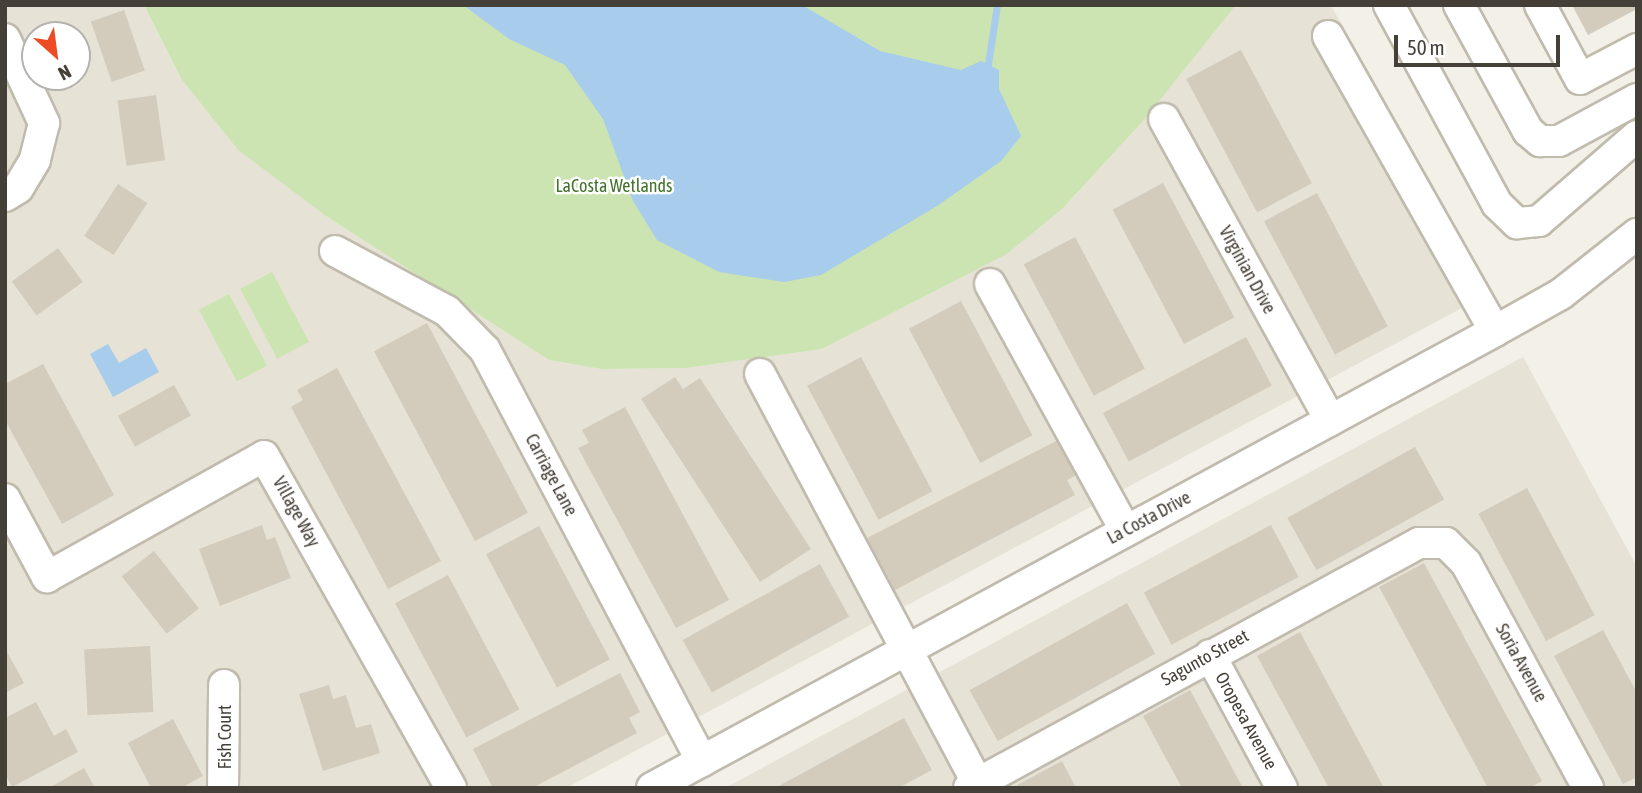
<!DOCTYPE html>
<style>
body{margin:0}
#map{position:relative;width:1642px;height:793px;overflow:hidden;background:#f2f0e7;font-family:"Asap Condensed",sans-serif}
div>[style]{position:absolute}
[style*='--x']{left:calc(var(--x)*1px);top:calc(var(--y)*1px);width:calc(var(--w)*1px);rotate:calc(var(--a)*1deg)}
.residential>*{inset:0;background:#e6e2d6}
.green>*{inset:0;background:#cbe4b2;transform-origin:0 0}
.water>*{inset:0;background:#a7ccec}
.stream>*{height:7px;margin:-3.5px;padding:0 3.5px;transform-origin:3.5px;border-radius:3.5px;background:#a7ccec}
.building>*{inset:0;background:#d3ccbd;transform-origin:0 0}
.roads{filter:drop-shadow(2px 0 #c0bbad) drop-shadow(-2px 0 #c0bbad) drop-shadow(0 2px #c0bbad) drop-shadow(0 -2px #c0bbad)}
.minor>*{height:30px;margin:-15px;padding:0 15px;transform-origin:15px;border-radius:15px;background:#fff}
span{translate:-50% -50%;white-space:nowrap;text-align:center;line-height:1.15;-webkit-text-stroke:5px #fff;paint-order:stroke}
.park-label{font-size:18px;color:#44732d}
.street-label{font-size:18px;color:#454037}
.frame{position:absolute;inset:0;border:7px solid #454037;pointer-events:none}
.north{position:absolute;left:21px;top:21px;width:70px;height:70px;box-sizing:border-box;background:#fff;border:2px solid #b5b3af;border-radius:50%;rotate:152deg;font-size:19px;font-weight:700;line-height:28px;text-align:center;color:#454037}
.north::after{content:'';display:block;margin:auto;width:24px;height:32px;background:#ec4c24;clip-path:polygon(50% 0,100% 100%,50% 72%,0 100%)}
.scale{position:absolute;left:1394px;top:35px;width:166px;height:32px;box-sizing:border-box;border:4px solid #454037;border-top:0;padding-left:9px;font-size:21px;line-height:24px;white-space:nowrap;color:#454037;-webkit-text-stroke:5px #fff;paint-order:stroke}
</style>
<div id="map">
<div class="residential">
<div style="clip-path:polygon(evenodd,5px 5px,144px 5px,182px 80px,238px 150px,326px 216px,549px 360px,601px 369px,686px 368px,822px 349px,1007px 254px,1062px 209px,1144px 120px,1236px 5px,1331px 5px,1488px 294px,566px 788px,5px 788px,5px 5px,35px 35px,77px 35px,77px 77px,35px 77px,35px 35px)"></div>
<div style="clip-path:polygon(1523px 357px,1637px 567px,1637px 788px,725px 788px)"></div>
</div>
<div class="green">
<div style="clip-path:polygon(144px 5px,1236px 5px,1144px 120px,1062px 209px,1007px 254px,822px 349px,686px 368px,601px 369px,549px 360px,326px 216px,238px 150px,182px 80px)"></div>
<div style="left:272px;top:272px;width:79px;height:36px;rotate:62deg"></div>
<div style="left:229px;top:294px;width:81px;height:34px;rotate:62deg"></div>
</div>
<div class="water">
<div style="clip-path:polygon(463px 5px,802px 5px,880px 51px,961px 70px,981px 61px,999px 70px,999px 89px,1021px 136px,1001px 161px,937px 206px,821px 275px,784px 282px,719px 272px,657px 240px,633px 201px,603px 119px,565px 65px,509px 39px)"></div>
<div style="clip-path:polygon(108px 344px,119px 363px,146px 348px,159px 372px,113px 397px,90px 354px)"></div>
</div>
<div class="stream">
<div style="--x:988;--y:64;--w:60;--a:-81.3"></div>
</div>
<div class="building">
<div style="clip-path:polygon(1572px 5px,1637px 5px,1637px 9px,1588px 35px)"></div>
<div style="left:124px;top:10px;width:64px;height:35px;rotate:71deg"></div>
<div style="left:1241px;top:50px;width:151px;height:62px;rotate:62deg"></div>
<div style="left:156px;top:95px;width:66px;height:39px;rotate:82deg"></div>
<div style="left:1163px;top:183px;width:152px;height:57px;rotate:62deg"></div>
<div style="left:118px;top:184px;width:35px;height:62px;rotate:33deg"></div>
<div style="left:1317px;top:193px;width:151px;height:60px;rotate:62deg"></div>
<div style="left:1075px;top:237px;width:149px;height:58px;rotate:62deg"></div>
<div style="left:58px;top:248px;width:42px;height:57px;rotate:54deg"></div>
<div style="left:961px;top:301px;width:152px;height:59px;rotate:62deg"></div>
<div style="left:427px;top:323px;width:215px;height:60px;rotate:62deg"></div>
<div style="left:1246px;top:337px;width:55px;height:162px;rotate:62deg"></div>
<div style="left:861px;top:357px;width:152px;height:61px;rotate:62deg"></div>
<div style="clip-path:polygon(43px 364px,114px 495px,62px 524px,5px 420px,5px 384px)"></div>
<div style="clip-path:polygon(337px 368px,441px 561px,388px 589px,291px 407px,303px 400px,297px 390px)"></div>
<div style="clip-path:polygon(675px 377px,683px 389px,700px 378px,811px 549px,760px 582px,641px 399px)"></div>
<div style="left:174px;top:385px;width:35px;height:64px;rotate:61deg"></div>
<div style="clip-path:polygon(625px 407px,729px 600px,676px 628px,578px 448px,589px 443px,582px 430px)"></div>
<div style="clip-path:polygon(1060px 439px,1078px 474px,1067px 480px,1075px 495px,895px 590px,867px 538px)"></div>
<div style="left:1415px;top:447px;width:60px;height:146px;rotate:61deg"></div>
<div style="left:1527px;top:488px;width:144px;height:55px;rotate:62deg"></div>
<div style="clip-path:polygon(262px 525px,267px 540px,275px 537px,291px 578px,220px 606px,199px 549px)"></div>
<div style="left:1271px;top:525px;width:59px;height:144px;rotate:62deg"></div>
<div style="left:539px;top:526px;width:151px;height:60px;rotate:62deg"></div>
<div style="left:154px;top:551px;width:73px;height:41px;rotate:52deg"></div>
<div style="clip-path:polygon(1424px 563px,1542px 781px,1529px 788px,1488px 788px,1379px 587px)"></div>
<div style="left:820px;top:564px;width:60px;height:157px;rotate:61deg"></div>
<div style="left:448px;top:575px;width:152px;height:60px;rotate:62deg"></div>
<div style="left:1127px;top:603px;width:58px;height:180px;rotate:61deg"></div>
<div style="clip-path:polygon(1603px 630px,1637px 693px,1637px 777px,1623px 784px,1554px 656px)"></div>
<div style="clip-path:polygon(1300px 632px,1384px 788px,1329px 788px,1257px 656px)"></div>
<div style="left:150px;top:646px;width:66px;height:66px;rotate:87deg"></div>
<div style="clip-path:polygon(5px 648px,24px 683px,5px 693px)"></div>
<div style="clip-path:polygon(620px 673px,640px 712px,629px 718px,637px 733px,532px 788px,493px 788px,473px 749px)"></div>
<div style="clip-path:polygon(329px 685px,333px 699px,346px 695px,356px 728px,371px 724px,380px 753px,323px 771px,299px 694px)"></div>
<div style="clip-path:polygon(1190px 690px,1243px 788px,1182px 788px,1143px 716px)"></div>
<div style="clip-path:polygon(36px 702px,54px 736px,66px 729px,78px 752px,12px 787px,5px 774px,5px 718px)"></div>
<div style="clip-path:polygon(904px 718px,932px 770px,898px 788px,775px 788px)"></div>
<div style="clip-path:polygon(173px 719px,203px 776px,181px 788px,151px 788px,128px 743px)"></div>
<div style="clip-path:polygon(1062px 761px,1076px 788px,1019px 788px,1017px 785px)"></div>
<div style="clip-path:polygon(84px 768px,95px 788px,49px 788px)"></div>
</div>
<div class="roads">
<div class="minor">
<div style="--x:1389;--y:5;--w:226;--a:61.5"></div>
<div style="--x:1497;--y:204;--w:28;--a:44"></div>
<div style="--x:1517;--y:223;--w:22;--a:-5"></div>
<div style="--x:1539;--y:221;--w:130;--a:-40.9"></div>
<div style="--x:1459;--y:5;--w:144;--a:61.3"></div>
<div style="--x:1528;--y:131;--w:16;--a:40"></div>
<div style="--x:1540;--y:141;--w:19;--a:0"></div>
<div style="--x:1559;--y:141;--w:89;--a:-28.3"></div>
<div style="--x:1540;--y:5;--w:84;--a:61.6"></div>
<div style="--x:1580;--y:79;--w:64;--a:-27.8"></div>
<div style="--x:1328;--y:36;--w:339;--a:60.5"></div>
<div style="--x:5;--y:39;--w:93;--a:65.1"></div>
<div style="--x:44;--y:123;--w:38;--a:104"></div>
<div style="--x:35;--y:160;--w:33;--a:121"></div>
<div style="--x:18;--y:188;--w:15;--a:148"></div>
<div style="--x:1164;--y:119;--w:344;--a:61.1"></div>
<div style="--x:335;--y:251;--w:127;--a:28.2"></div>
<div style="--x:447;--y:311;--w:54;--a:45.7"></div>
<div style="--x:485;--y:350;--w:465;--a:62.2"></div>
<div style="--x:990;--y:284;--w:281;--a:61.2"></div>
<div style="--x:760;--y:374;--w:469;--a:62"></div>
<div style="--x:5;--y:499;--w:89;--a:61.7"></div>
<div style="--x:47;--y:577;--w:248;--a:-29.1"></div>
<div style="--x:264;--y:456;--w:381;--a:60.6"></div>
<div style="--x:1210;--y:655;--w:151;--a:61.6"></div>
<div style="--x:223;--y:788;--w:103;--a:-89.4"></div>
<div style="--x:652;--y:788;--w:959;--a:-28.46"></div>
<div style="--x:1495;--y:331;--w:76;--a:-29.3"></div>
<div style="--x:1561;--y:294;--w:97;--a:-38.3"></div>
<div style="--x:969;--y:788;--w:512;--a:-28.57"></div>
<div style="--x:1419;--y:543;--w:27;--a:0"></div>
<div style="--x:1446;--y:543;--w:28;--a:45"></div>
<div style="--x:1466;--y:563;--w:256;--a:61.5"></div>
</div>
</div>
<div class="park-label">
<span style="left:614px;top:186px">LaCosta Wetlands</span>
</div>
<div class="street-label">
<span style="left:1247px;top:270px;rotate:61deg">Virginian Drive</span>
<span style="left:551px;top:475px;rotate:62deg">Carriage Lane</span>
<span style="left:296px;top:512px;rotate:61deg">Village Way</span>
<span style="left:1149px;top:518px;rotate:-28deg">La Costa Drive</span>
<span style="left:1205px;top:658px;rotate:-29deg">Sagunto Street</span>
<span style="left:1521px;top:663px;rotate:61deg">Soria Avenue</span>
<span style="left:1246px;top:721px;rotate:61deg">Oropesa Avenue</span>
<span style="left:225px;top:737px;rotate:-90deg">Fish Court</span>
</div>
<div class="frame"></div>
<div class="north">N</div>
<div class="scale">50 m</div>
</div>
